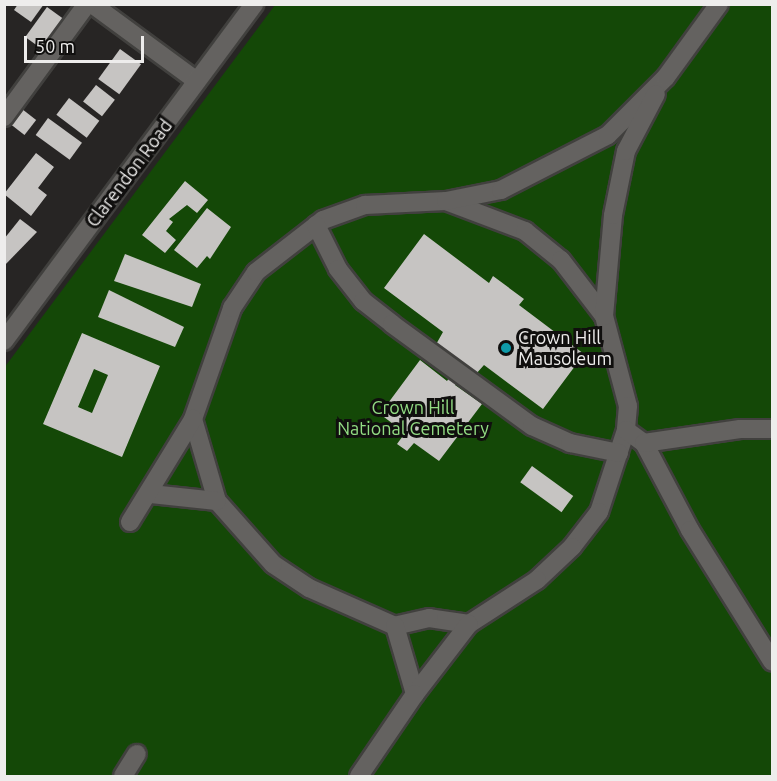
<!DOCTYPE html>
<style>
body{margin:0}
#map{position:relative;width:777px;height:781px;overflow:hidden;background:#272524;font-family:Ubuntu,sans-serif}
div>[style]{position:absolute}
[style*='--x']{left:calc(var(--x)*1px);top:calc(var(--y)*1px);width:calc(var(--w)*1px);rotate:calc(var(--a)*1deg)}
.green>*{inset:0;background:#144807}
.building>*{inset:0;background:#c6c4c2;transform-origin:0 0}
.roads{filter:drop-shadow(2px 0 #41403e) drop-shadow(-2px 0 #41403e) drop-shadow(0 2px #41403e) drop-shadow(0 -2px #41403e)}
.minor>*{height:18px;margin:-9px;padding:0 9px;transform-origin:9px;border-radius:9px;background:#646260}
.dots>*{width:16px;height:16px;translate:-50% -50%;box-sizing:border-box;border:3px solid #100f0e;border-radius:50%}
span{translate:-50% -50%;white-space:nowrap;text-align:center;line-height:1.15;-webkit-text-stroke:6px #100f0e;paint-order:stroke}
.street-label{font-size:18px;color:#eeedec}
.poi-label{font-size:18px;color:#eeedec}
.left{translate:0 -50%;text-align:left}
.park-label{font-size:18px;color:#92dc83}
.frame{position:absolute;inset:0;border:6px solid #eeedec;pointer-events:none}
.scale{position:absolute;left:24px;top:36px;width:120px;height:27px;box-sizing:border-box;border:3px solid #eeedec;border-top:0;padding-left:8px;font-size:18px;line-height:21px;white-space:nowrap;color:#eeedec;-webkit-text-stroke:4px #100f0e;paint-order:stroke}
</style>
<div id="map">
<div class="green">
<div style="clip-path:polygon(275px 5px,772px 5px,772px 776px,5px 776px,4px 368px)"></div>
</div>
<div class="building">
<div style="clip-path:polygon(18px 4px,44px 4px,31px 22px,14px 10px)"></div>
<div style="left:47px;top:7px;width:24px;height:37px;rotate:36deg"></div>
<div style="left:120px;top:49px;width:26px;height:37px;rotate:36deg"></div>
<div style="left:96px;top:85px;width:24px;height:21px;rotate:38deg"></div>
<div style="left:69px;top:98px;width:38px;height:21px;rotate:37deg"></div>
<div style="left:22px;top:109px;width:18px;height:19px;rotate:38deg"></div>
<div style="left:48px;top:118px;width:42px;height:21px;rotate:36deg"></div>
<div style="clip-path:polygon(36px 153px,54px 167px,38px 188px,47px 195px,31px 216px,4px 194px)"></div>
<div style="clip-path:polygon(185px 181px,208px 200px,197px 213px,187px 205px,169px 219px,173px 222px,166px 231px,176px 240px,165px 253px,142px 235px)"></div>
<div style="clip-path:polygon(207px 208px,231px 227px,210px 259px,207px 256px,197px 268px,174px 250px)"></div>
<div style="clip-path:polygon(20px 219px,37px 232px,4px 266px,4px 239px)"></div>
<div style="clip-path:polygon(424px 234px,489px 283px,493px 276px,524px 299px,519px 305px,584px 354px,543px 409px,484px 365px,467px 384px,459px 378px,455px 385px,482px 404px,439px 461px,414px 443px,407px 451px,397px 444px,405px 433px,380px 414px,420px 360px,447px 381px,453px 372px,430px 355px,443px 332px,384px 288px)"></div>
<div style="clip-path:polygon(125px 254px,201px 284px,192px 307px,114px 281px)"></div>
<div style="clip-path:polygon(109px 290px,184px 327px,175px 347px,98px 317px)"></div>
<div style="clip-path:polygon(evenodd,82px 333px,160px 366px,122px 457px,43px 424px,82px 333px,94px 369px,108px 375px,92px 413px,78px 407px,94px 369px)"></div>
<div style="left:532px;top:466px;width:51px;height:20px;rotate:36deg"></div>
</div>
<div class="roads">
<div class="minor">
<div style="--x:92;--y:4;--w:130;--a:36.3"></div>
<div style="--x:4;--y:117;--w:140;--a:-53.7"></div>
<div style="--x:446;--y:201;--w:85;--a:20.8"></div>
<div style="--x:525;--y:231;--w:46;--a:38.9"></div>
<div style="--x:561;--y:260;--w:71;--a:52.5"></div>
<div style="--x:604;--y:316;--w:93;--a:75.1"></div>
<div style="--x:628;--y:406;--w:24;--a:95"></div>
<div style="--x:626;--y:430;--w:86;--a:108.2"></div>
<div style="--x:599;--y:512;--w:44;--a:127.6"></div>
<div style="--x:572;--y:547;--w:48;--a:136.7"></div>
<div style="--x:537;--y:580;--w:81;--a:147.1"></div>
<div style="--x:469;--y:624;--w:40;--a:-171.5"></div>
<div style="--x:429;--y:618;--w:35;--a:167"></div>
<div style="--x:395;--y:626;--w:94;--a:-156.2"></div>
<div style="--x:309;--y:588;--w:43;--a:-146.3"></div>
<div style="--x:273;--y:564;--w:84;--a:-131.6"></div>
<div style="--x:217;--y:501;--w:85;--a:-106.3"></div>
<div style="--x:193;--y:419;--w:118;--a:-70.6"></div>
<div style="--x:232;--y:308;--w:43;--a:-56.3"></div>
<div style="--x:256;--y:272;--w:85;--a:-37.8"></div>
<div style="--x:323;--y:220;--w:45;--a:-19.7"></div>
<div style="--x:365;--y:205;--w:81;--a:-2.8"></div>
<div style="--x:446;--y:201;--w:56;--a:-11.3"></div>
<div style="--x:501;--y:190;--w:120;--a:-27.2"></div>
<div style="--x:608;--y:135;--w:82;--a:-45"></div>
<div style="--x:666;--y:77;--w:90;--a:-54"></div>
<div style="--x:316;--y:225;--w:49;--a:63.4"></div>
<div style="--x:338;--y:269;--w:41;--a:52"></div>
<div style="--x:363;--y:301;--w:37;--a:38"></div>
<div style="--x:392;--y:324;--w:173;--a:36.1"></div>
<div style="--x:532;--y:426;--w:42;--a:24.1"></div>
<div style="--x:570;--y:443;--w:50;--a:11.5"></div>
<div style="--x:604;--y:316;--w:101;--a:-84.9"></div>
<div style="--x:613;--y:215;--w:65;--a:-78.5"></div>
<div style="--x:626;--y:151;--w:64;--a:-62.2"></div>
<div style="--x:4;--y:341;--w:420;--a:-53.4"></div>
<div style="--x:626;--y:430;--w:22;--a:36"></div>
<div style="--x:644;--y:443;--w:98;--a:62.1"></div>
<div style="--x:690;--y:530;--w:155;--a:58"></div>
<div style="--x:644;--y:443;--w:97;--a:-8.3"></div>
<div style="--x:740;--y:429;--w:32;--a:0"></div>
<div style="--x:151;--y:494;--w:66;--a:6.1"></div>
<div style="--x:130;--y:522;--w:121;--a:-58.5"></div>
<div style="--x:395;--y:626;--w:71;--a:73.6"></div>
<div style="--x:415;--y:694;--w:88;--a:-52.4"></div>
<div style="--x:123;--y:776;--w:26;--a:-58"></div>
<div style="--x:359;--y:776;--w:99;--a:-55.7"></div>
</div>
</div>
<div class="dots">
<div style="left:506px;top:348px;background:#0f9aa8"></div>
</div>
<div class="street-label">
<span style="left:129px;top:173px;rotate:-53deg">Clarendon Road</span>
</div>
<div class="poi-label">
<span class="left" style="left:518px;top:348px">Crown Hill<br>Mausoleum</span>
</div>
<div class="park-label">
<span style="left:413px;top:418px">Crown Hill<br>National Cemetery</span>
</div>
<div class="frame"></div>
<div class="scale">50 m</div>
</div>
